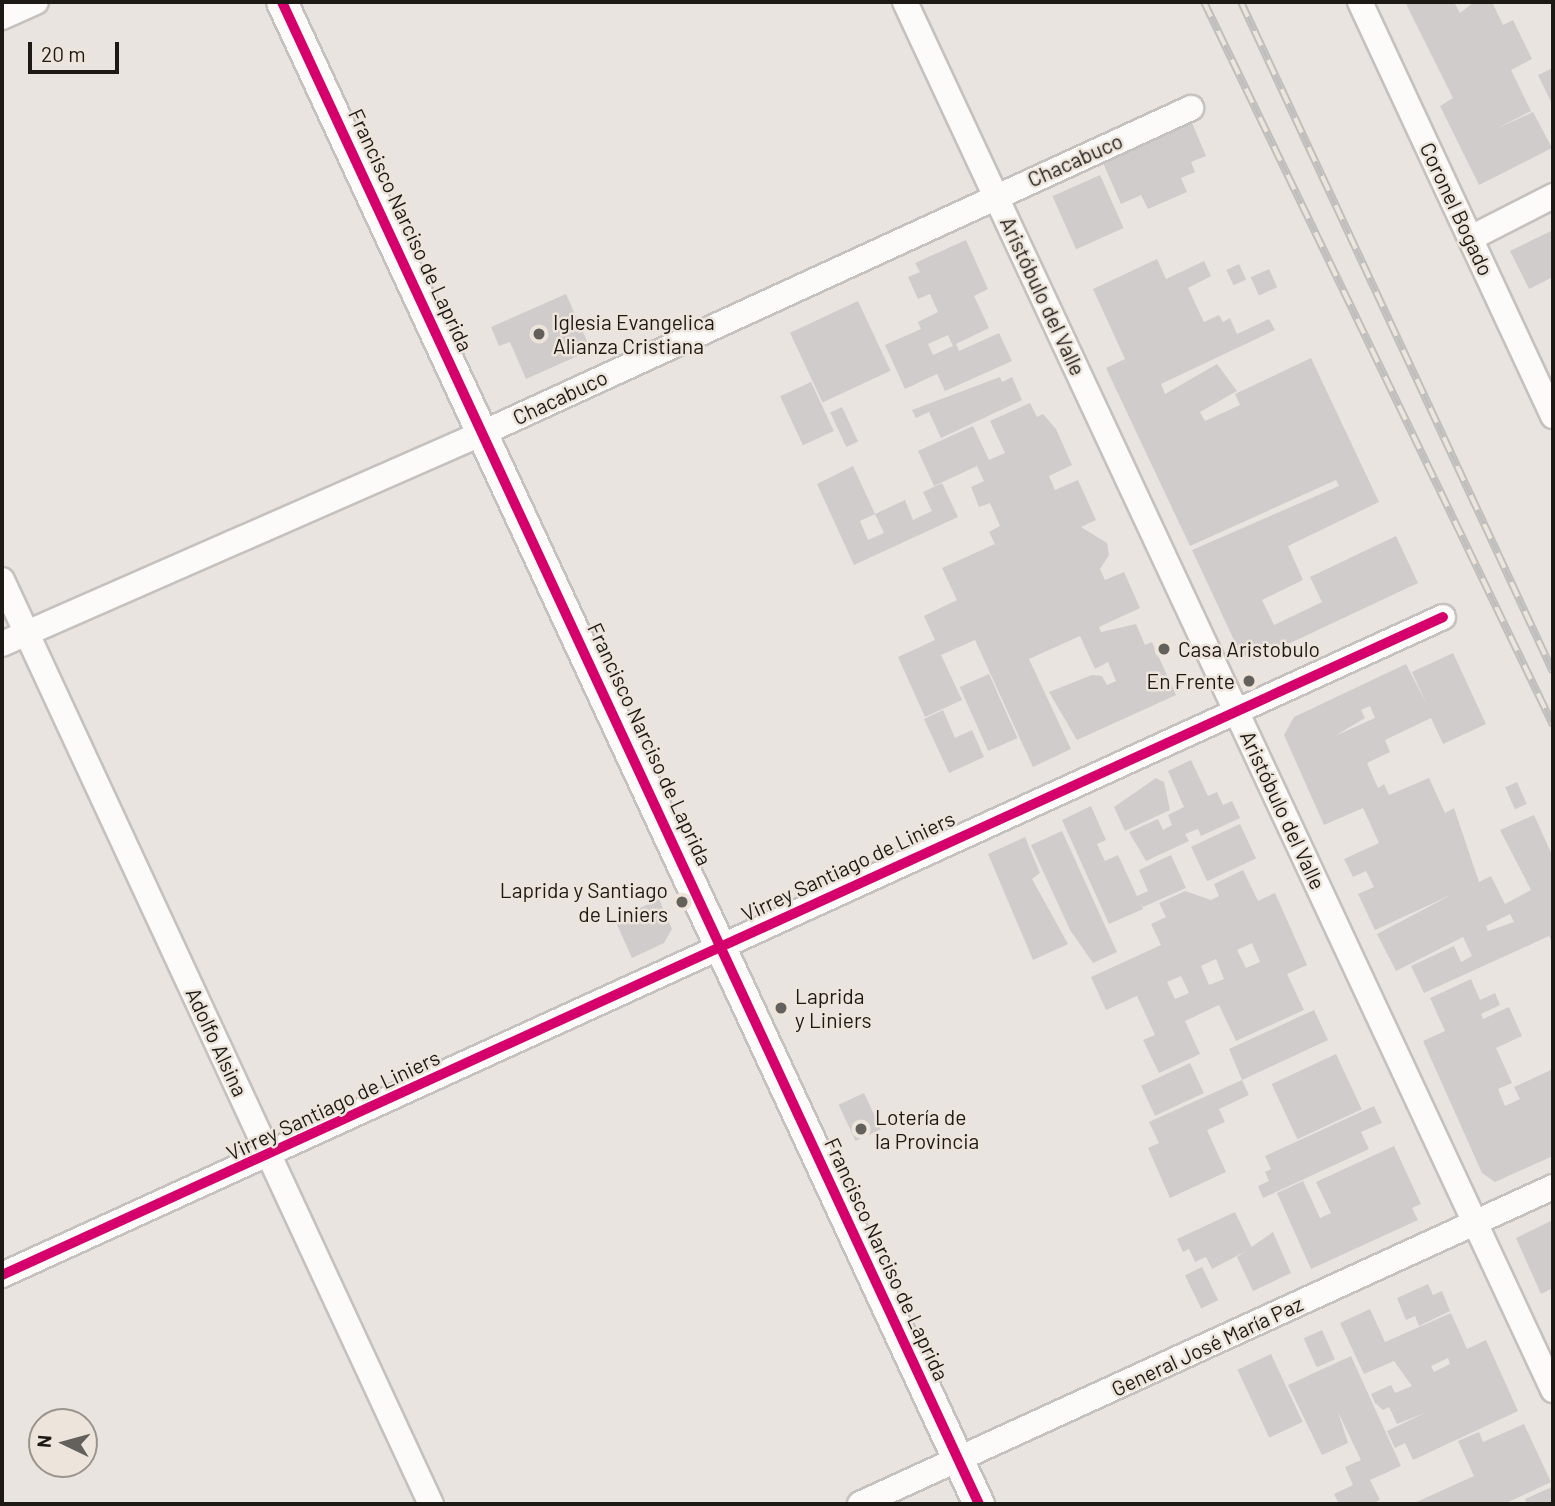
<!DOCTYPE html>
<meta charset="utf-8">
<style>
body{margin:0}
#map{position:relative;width:1555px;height:1506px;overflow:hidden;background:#e9e4df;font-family:Barlow,sans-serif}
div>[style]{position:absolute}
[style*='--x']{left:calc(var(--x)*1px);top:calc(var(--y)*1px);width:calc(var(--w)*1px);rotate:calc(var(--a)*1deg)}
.building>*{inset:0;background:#d1cccc;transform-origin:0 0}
.roads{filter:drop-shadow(2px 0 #c5c1be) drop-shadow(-2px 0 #c5c1be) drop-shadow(0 2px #c5c1be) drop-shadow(0 -2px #c5c1be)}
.minor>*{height:24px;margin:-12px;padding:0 12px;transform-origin:12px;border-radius:12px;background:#fcfbfa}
.tertiary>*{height:30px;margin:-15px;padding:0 15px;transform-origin:15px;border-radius:15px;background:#fcfbfa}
.rail>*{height:8px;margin-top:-4px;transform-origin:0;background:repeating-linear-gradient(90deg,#ede5db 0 16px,#c0bfbd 0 32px);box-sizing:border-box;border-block:2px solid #c0bfbd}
.cycleway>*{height:10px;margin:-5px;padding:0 5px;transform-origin:5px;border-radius:5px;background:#d6006c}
.dots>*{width:19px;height:19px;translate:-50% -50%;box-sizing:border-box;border:4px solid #ede5db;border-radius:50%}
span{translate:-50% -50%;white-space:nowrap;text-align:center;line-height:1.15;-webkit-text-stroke:5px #ede5db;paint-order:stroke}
.street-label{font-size:21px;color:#1d1a16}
.poi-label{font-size:21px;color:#1d1a16}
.left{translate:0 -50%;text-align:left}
.right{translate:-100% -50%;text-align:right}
.frame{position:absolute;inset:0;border:4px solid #1d1a16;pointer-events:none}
.north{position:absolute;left:28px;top:1408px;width:70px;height:70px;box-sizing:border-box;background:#ede5db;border:2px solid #9a948c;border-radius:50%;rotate:275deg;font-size:19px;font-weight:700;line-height:28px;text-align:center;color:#1d1a16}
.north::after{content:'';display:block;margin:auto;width:24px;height:32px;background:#64615c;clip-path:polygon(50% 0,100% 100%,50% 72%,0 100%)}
.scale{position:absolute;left:28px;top:42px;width:91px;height:32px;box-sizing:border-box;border:4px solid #1d1a16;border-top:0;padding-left:9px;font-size:21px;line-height:24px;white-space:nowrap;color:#1d1a16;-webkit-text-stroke:5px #ede5db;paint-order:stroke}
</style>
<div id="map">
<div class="building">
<div style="clip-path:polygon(1405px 2px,1454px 2px,1460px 13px,1474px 2px,1492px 2px,1503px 25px,1513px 20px,1532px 59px,1511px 70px,1531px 111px,1496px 129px,1533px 112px,1552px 148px,1479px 185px,1440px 106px,1453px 98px)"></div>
<div style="clip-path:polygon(1553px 68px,1553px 106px,1538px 75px)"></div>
<div style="clip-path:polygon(1192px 123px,1206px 156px,1191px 162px,1195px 172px,1181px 178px,1187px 192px,1148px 209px,1141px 195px,1121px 204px,1103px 163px)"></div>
<div style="left:1100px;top:175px;width:58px;height:52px;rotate:66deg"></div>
<div style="clip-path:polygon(1553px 230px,1553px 277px,1529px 289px,1510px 251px)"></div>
<div style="clip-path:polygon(evenodd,966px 240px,988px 289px,974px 296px,989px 328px,956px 344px,959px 351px,999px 333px,1012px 361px,945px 391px,937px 374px,905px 389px,885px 345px,921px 329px,918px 322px,938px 312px,930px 294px,918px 299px,908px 277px,920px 272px,915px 263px,966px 240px,948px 335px,953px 346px,933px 355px,928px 344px,948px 335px)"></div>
<div style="clip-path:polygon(1157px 259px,1166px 279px,1204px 261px,1211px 276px,1188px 288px,1204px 322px,1219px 315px,1223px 322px,1230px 318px,1237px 334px,1269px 319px,1275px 330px,1161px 384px,1165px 394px,1217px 364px,1237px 391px,1200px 412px,1205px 421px,1240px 405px,1235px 394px,1311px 358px,1379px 502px,1288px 546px,1303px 580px,1262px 600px,1274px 625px,1322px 602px,1310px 577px,1396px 536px,1418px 583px,1254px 660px,1240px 653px,1192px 550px,1339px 486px,1336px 480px,1190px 546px,1106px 368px,1125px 359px,1093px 289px)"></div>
<div style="left:1239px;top:264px;width:17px;height:14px;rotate:65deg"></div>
<div style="left:1269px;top:269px;width:20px;height:20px;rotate:66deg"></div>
<div style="clip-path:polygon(566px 294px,591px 350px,526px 379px,510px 342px,499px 346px,491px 327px)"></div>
<div style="left:858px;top:301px;width:77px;height:75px;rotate:65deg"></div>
<div style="clip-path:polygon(1000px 377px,1002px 382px,1012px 377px,1022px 400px,941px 438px,929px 412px,916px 418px,912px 410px)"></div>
<div style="left:811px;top:382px;width:54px;height:34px;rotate:65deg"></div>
<div style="clip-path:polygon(1030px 403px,1037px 417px,1043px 414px,1056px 429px,1072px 465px,1049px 476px,1055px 490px,1078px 480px,1096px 520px,1081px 527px,1107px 543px,1109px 555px,1100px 569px,1105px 580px,1124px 572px,1140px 608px,1099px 627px,1101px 632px,1136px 624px,1145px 645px,1152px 642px,1176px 695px,1077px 740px,1049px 692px,1092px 675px,1102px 676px,1107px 685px,1116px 681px,1108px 662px,1095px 669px,1080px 636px,1029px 659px,1071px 749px,1033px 767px,975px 640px,941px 655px,962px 700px,925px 717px,898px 657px,935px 640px,924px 616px,957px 600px,942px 568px,995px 544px,989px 532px,1000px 526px,990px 503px,979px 507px,971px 487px,984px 481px,977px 466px,934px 486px,918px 451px,973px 426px,989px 460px,1005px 453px,990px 421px)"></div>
<div style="left:842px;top:407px;width:38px;height:13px;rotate:65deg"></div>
<div style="clip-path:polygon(evenodd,853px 466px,875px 514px,905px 500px,913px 520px,932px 511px,923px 492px,942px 483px,958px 517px,854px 565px,817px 484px,853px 466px,875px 514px,884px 533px,868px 540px,860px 521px,875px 514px)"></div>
<div style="clip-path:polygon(evenodd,1453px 653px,1486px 724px,1443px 744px,1431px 718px,1385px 740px,1390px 752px,1367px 763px,1378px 788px,1384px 784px,1389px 795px,1429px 778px,1445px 813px,1454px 808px,1479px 882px,1491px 876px,1505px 904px,1531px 890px,1500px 830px,1534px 815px,1553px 857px,1553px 945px,1549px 936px,1424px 993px,1411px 966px,1454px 946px,1461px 962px,1472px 956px,1463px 937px,1396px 971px,1377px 934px,1453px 894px,1375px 930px,1358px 894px,1374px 887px,1366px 871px,1353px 877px,1344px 859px,1379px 843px,1363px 808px,1324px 825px,1284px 735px,1294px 717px,1406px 664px,1427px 705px,1412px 672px,1453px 653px,1370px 706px,1375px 718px,1335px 736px,1365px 718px,1361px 710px,1370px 706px,1453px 653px,1510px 914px,1514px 922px,1488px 931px,1486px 926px,1510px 914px)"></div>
<div style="left:989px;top:674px;width:70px;height:32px;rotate:66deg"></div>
<div style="clip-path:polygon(943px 710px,955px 738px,972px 730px,984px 757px,949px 773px,924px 719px)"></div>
<div style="clip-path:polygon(1191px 760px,1208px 796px,1217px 792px,1223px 805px,1232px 801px,1240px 818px,1201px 836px,1198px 829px,1185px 834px,1189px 841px,1146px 861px,1129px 832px,1158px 819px,1163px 830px,1172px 825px,1168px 815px,1184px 807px,1168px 771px)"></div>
<div style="clip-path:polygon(1156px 778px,1164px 782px,1170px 810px,1125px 831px,1114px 807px)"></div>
<div style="left:1517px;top:782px;width:24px;height:13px;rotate:66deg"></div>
<div style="clip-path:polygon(1091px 806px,1106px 840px,1097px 844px,1105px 861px,1118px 855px,1137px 896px,1148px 891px,1139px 870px,1171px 855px,1186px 888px,1143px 907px,1140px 901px,1143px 909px,1109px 924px,1062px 820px)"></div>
<div style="left:1240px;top:824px;width:38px;height:54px;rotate:65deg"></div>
<div style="clip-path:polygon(1062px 831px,1117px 952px,1093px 963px,1070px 930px,1031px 845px)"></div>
<div style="clip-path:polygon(1025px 837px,1040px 873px,1032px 879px,1068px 944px,1033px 960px,988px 854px)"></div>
<div style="clip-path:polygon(evenodd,1243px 870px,1258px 901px,1275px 893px,1307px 965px,1287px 974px,1304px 1010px,1236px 1041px,1219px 1005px,1185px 1021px,1200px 1054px,1159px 1073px,1143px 1040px,1155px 1035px,1137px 996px,1106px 1010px,1091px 977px,1161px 945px,1151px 924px,1166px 917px,1159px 903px,1185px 891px,1211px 900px,1219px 896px,1214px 884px,1243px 870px,1252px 943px,1260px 962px,1246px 968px,1237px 950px,1252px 943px,1243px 870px,1216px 959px,1224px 979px,1209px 985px,1201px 966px,1216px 959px,1243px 870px,1181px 976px,1189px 993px,1175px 999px,1167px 982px,1181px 976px)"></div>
<div style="clip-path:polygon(659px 899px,672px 929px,664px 943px,632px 958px,615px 920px)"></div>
<div style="clip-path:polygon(1471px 979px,1480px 1000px,1495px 993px,1500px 1005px,1481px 1014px,1483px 1019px,1509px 1007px,1522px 1036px,1496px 1048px,1512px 1083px,1498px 1089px,1505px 1106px,1520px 1099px,1514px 1087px,1553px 1069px,1553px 1156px,1495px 1182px,1482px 1173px,1423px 1041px,1445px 1031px,1430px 998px)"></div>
<div style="clip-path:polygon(1314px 1010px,1328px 1040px,1242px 1080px,1249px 1095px,1219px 1109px,1225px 1122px,1207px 1130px,1226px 1172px,1170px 1198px,1148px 1148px,1159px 1143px,1149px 1122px,1242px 1080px,1229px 1049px)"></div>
<div style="left:1336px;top:1054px;width:61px;height:71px;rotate:65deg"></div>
<div style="left:1190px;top:1063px;width:33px;height:54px;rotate:65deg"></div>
<div style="left:864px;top:1093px;width:40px;height:28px;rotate:65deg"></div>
<div style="clip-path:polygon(1374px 1106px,1382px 1123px,1361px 1132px,1369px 1149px,1263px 1198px,1258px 1186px,1269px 1181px,1265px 1172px,1271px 1169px,1265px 1156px)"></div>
<div style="clip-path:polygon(1394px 1146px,1421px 1204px,1412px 1208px,1418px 1220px,1311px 1269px,1277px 1193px,1303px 1181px,1320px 1218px,1331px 1213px,1316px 1182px)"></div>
<div style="clip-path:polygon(1235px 1212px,1252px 1248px,1212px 1269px,1206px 1257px,1195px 1262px,1189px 1249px,1183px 1252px,1177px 1239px)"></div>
<div style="clip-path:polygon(1553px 1220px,1553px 1288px,1541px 1294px,1516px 1238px)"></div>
<div style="clip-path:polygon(1273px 1232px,1291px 1273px,1253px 1291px,1237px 1257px)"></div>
<div style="left:1202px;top:1267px;width:37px;height:19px;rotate:64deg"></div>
<div style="clip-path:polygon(1428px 1284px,1433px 1295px,1442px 1291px,1450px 1311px,1419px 1326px,1415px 1316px,1406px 1320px,1397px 1298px)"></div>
<div style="clip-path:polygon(evenodd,1370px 1309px,1385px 1342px,1451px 1313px,1467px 1349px,1486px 1340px,1518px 1411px,1413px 1460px,1405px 1443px,1395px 1448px,1387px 1431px,1427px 1412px,1397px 1424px,1389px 1407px,1383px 1410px,1375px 1403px,1371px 1394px,1391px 1385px,1395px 1393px,1412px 1386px,1394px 1361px,1364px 1374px,1340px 1323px,1370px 1309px,1448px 1358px,1450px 1364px,1434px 1372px,1431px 1366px,1448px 1358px)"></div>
<div style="left:1322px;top:1330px;width:32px;height:20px;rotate:66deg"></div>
<div style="left:1271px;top:1354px;width:75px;height:37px;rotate:65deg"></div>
<div style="clip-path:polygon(1351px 1356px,1401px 1466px,1370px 1480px,1380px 1500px,1371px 1504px,1339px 1504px,1334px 1494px,1353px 1485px,1345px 1467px,1361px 1460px,1338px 1412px,1348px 1443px,1322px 1455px,1288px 1385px)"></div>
<div style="clip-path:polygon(1524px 1424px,1551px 1482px,1504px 1504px,1412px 1504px,1474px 1476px,1458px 1441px,1479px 1432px,1483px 1442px)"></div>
<div style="clip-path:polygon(1552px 1487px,1553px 1504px,1527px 1504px,1525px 1499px)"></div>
</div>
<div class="roads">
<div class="minor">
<div style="--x:905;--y:2;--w:1532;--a:64.97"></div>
<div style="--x:1360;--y:2;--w:457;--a:65"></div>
<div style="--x:2;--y:17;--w:37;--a:-24"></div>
<div style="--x:1471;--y:238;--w:92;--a:-27.1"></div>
<div style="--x:2;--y:580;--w:1019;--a:65.1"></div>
<div style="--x:2;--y:644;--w:527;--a:-23.7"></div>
<div style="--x:485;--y:432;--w:777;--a:-24.65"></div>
<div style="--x:2;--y:1275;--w:1584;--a:-24.54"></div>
<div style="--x:860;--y:1504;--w:762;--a:-24.58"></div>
</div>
<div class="tertiary">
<div style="--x:282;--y:2;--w:1656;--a:65.11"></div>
</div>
</div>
<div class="rail">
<div style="--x:1204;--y:2;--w:803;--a:64.23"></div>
<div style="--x:1241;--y:2;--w:739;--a:65.03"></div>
</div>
<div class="cycleway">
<div style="--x:282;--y:2;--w:1656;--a:65.11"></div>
<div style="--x:2;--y:1275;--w:1584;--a:-24.54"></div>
</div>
<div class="dots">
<div style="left:539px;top:334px;background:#64615c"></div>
<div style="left:1164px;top:649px;background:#64615c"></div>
<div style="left:1249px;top:681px;background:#64615c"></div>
<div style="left:682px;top:902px;background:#64615c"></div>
<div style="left:781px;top:1008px;background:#64615c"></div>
<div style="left:861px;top:1129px;background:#64615c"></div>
</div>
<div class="street-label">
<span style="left:1075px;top:160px;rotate:-24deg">Chacabuco</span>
<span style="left:1457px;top:209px;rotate:65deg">Coronel Bogado</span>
<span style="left:411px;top:230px;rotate:65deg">Francisco Narciso de Laprida</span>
<span style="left:1043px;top:296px;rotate:65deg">Aristóbulo del Valle</span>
<span style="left:560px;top:397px;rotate:-25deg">Chacabuco</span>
<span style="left:650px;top:744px;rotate:65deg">Francisco Narciso de Laprida</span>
<span style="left:1283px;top:810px;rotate:65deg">Aristóbulo del Valle</span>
<span style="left:848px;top:866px;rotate:-25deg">Virrey Santiago de Liniers</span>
<span style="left:217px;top:1042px;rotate:65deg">Adolfo Alsina</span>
<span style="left:333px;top:1105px;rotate:-25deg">Virrey Santiago de Liniers</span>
<span style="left:887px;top:1259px;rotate:65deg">Francisco Narciso de Laprida</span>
<span style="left:1207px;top:1346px;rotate:-25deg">General José María Paz</span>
</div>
<div class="poi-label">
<span class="left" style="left:553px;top:334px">Iglesia Evangelica<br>Alianza Cristiana</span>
<span class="left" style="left:1178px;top:649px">Casa Aristobulo</span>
<span class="right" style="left:1235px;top:681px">En Frente</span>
<span class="right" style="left:668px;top:902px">Laprida y Santiago<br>de Liniers</span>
<span class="left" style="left:795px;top:1008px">Laprida<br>y Liniers</span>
<span class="left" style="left:875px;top:1129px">Lotería de<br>la Provincia</span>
</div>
<div class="frame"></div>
<div class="north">N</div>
<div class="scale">20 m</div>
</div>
